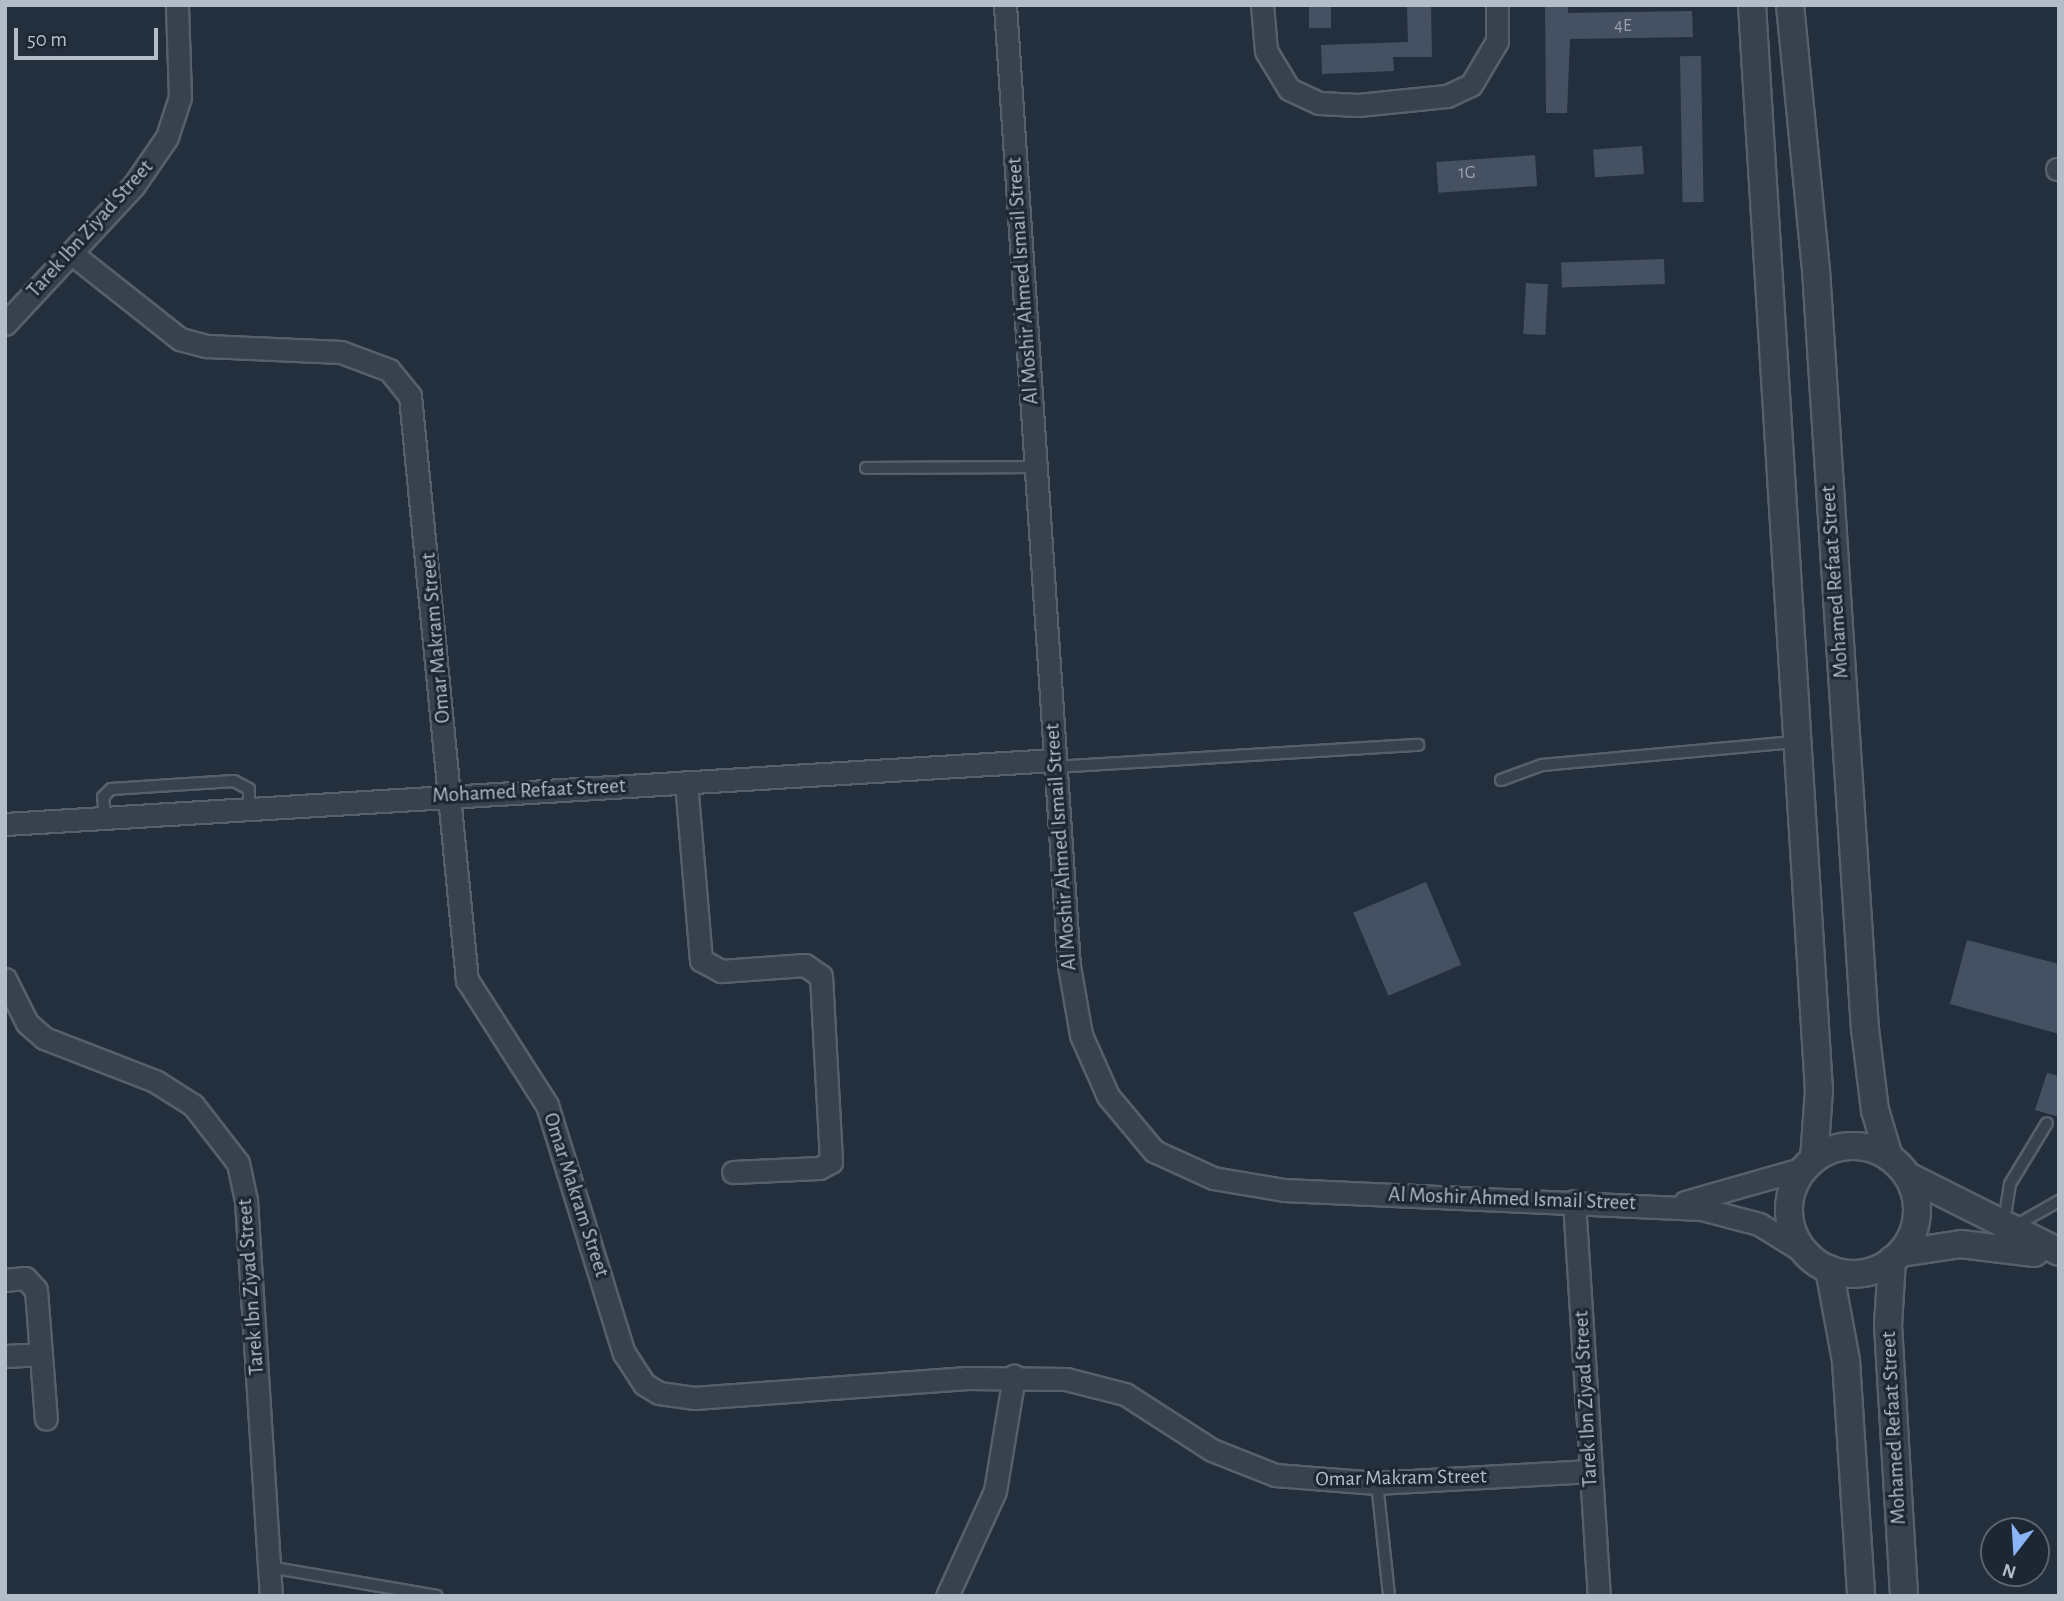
<!DOCTYPE html>
<style>
body{margin:0}
#map{position:relative;width:2064px;height:1601px;overflow:hidden;background:#242f3e;font-family:"Alegreya Sans",sans-serif}
div>[style]{position:absolute}
[style*='--x']{left:calc(var(--x)*1px);top:calc(var(--y)*1px);width:calc(var(--w)*1px);rotate:calc(var(--a)*1deg)}
.building>*{inset:0;background:#455162;transform-origin:0 0}
.roads{filter:drop-shadow(2px 0 #565f6c) drop-shadow(-2px 0 #565f6c) drop-shadow(0 2px #565f6c) drop-shadow(0 -2px #565f6c)}
.service>*{height:10px;margin:-5px;padding:0 5px;transform-origin:5px;border-radius:5px;background:#38414e}
.minor>*{height:21px;margin:-10.5px;padding:0 10.5px;transform-origin:10.5px;border-radius:10.5px;background:#38414e}
.tertiary>*{height:26px;margin:-13px;padding:0 13px;transform-origin:13px;border-radius:13px;background:#38414e}
.tertiary>.ring{margin:-13px;padding:0;box-sizing:content-box;background:none;border:26px solid #38414e;border-radius:50%}
span{translate:-50% -50%;white-space:nowrap;text-align:center;line-height:1.15;-webkit-text-stroke:6px #1d2633;paint-order:stroke}
.number-label{font-size:18px;color:#98a1af}
.number-label span{-webkit-text-stroke-width:0}
.street-label{font-size:21px;color:#b4bcc9}
.frame{position:absolute;inset:0;border:7px solid #b4bcc9;pointer-events:none}
.north{position:absolute;left:1980px;top:1517px;width:70px;height:70px;box-sizing:border-box;background:#1d2633;border:2px solid #59626f;border-radius:50%;rotate:197deg;font-size:19px;font-weight:700;line-height:28px;text-align:center;color:#b4bcc9}
.north::after{content:'';display:block;margin:auto;width:24px;height:32px;background:#8ab4f8;clip-path:polygon(50% 0,100% 100%,50% 72%,0 100%)}
.scale{position:absolute;left:14px;top:28px;width:144px;height:32px;box-sizing:border-box;border:4px solid #b4bcc9;border-top:0;padding-left:9px;font-size:21px;line-height:24px;white-space:nowrap;color:#b4bcc9;-webkit-text-stroke:5px #1d2633;paint-order:stroke}
</style>
<div id="map">
<div class="building">
<div style="left:1309px;top:5px;width:22px;height:23px"></div>
<div style="clip-path:polygon(1407px 5px,1431px 5px,1432px 57px,1393px 57px,1394px 71px,1322px 74px,1321px 45px,1408px 42px)"></div>
<div style="clip-path:polygon(1545px 5px,1568px 5px,1568px 13px,1692px 11px,1693px 37px,1570px 39px,1567px 113px,1546px 113px)"></div>
<div style="left:1701px;top:56px;width:146px;height:21px;rotate:89deg"></div>
<div style="left:1642px;top:146px;width:28px;height:49px;rotate:86deg"></div>
<div style="left:1535px;top:155px;width:31px;height:99px;rotate:86deg"></div>
<div style="left:1664px;top:259px;width:25px;height:103px;rotate:88deg"></div>
<div style="left:1526px;top:283px;width:22px;height:51px;rotate:3deg"></div>
<div style="left:1426px;top:882px;width:90px;height:79px;rotate:67deg"></div>
<div style="clip-path:polygon(1967px 940px,2059px 964px,2059px 1034px,1950px 1004px)"></div>
<div style="clip-path:polygon(2047px 1073px,2059px 1076px,2059px 1117px,2035px 1110px)"></div>
</div>
<div class="roads">
<div class="service">
<div style="--x:866;--y:468;--w:169;--a:-0.3"></div>
<div style="--x:1054;--y:767;--w:365;--a:-3.5"></div>
<div style="--x:1501;--y:780;--w:44;--a:-20.1"></div>
<div style="--x:1542;--y:765;--w:256;--a:-5.2"></div>
<div style="--x:105;--y:818;--w:21;--a:-95"></div>
<div style="--x:103;--y:797;--w:11;--a:-45"></div>
<div style="--x:111;--y:789;--w:123;--a:-3.7"></div>
<div style="--x:234;--y:781;--w:17;--a:28"></div>
<div style="--x:249;--y:789;--w:19;--a:90"></div>
<div style="--x:2004;--y:1222;--w:38;--a:-81"></div>
<div style="--x:2010;--y:1184;--w:71;--a:-58.8"></div>
<div style="--x:2013;--y:1227;--w:53;--a:-29.5"></div>
<div style="--x:1377;--y:1483;--w:114;--a:83.9"></div>
<div style="--x:269;--y:1567;--w:170;--a:9.8"></div>
</div>
<div class="minor">
<div style="--x:1005;--y:5;--w:963;--a:86.19"></div>
<div style="--x:1069;--y:966;--w:70;--a:80.1"></div>
<div style="--x:1081;--y:1035;--w:67;--a:66.1"></div>
<div style="--x:1108;--y:1096;--w:72;--a:50.1"></div>
<div style="--x:1154;--y:1151;--w:65;--a:24.6"></div>
<div style="--x:1213;--y:1178;--w:72;--a:9.6"></div>
<div style="--x:1284;--y:1190;--w:418;--a:2.6"></div>
<div style="--x:1702;--y:1209;--w:59;--a:14.7"></div>
<div style="--x:1759;--y:1224;--w:57;--a:32"></div>
<div style="--x:1262;--y:5;--w:46;--a:85"></div>
<div style="--x:1266;--y:51;--w:44;--a:58.8"></div>
<div style="--x:1289;--y:89;--w:33;--a:25"></div>
<div style="--x:1319;--y:103;--w:39;--a:3"></div>
<div style="--x:1358;--y:105;--w:89;--a:-5.8"></div>
<div style="--x:1447;--y:96;--w:26;--a:-25"></div>
<div style="--x:1471;--y:85;--w:51;--a:-59.4"></div>
<div style="--x:1497;--y:41;--w:36;--a:-90"></div>
<div style="--x:2057;--y:169;--w:2;--a:0"></div>
<div style="--x:71;--y:253;--w:139;--a:38.3"></div>
<div style="--x:180;--y:339;--w:28;--a:15"></div>
<div style="--x:207;--y:346;--w:134;--a:2.6"></div>
<div style="--x:341;--y:352;--w:51;--a:20.6"></div>
<div style="--x:389;--y:370;--w:33;--a:51"></div>
<div style="--x:410;--y:396;--w:587;--a:84.43"></div>
<div style="--x:467;--y:980;--w:148;--a:57.4"></div>
<div style="--x:547;--y:1105;--w:260;--a:72.8"></div>
<div style="--x:624;--y:1353;--w:37;--a:57"></div>
<div style="--x:644;--y:1384;--w:17;--a:31"></div>
<div style="--x:659;--y:1393;--w:35;--a:8"></div>
<div style="--x:694;--y:1398;--w:274;--a:-4.2"></div>
<div style="--x:967;--y:1378;--w:99;--a:0.6"></div>
<div style="--x:1066;--y:1379;--w:61;--a:14.3"></div>
<div style="--x:1125;--y:1394;--w:103;--a:32.8"></div>
<div style="--x:1212;--y:1450;--w:68;--a:21.6"></div>
<div style="--x:1275;--y:1475;--w:102;--a:4.5"></div>
<div style="--x:1377;--y:1483;--w:213;--a:-3.2"></div>
<div style="--x:5;--y:324;--w:190;--a:-47.1"></div>
<div style="--x:134;--y:185;--w:58;--a:-55.5"></div>
<div style="--x:167;--y:137;--w:42;--a:-72"></div>
<div style="--x:180;--y:97;--w:92;--a:-91.9"></div>
<div style="--x:686;--y:782;--w:179;--a:85.2"></div>
<div style="--x:701;--y:960;--w:23;--a:29"></div>
<div style="--x:721;--y:971;--w:84;--a:-4.1"></div>
<div style="--x:805;--y:965;--w:19;--a:35"></div>
<div style="--x:821;--y:976;--w:186;--a:86.9"></div>
<div style="--x:831;--y:1162;--w:13;--a:153"></div>
<div style="--x:819;--y:1168;--w:86;--a:177.3"></div>
<div style="--x:5;--y:824;--w:1050;--a:-3.49"></div>
<div style="--x:5;--y:979;--w:49;--a:63.4"></div>
<div style="--x:27;--y:1023;--w:23;--a:41"></div>
<div style="--x:44;--y:1038;--w:119;--a:21.2"></div>
<div style="--x:155;--y:1081;--w:45;--a:32.3"></div>
<div style="--x:193;--y:1105;--w:73;--a:52.2"></div>
<div style="--x:238;--y:1163;--w:38;--a:78"></div>
<div style="--x:246;--y:1200;--w:397;--a:86.4"></div>
<div style="--x:1574;--y:1201;--w:396;--a:86.4"></div>
<div style="--x:1685;--y:1202;--w:124;--a:-15.9"></div>
<div style="--x:5;--y:1280;--w:20;--a:-6"></div>
<div style="--x:25;--y:1278;--w:16;--a:47"></div>
<div style="--x:36;--y:1290;--w:129;--a:85.6"></div>
<div style="--x:5;--y:1356;--w:36;--a:-3"></div>
<div style="--x:947;--y:1596;--w:115;--a:-65.4"></div>
<div style="--x:995;--y:1491;--w:117;--a:-80.6"></div>
</div>
<div class="tertiary">
<div style="--x:1752;--y:5;--w:1087;--a:86.47"></div>
<div style="--x:1819;--y:1090;--w:69;--a:94.1"></div>
<div style="--x:1790;--y:5;--w:266;--a:84.4"></div>
<div style="--x:1816;--y:270;--w:761;--a:86.31"></div>
<div style="--x:1865;--y:1029;--w:82;--a:83"></div>
<div style="--x:1875;--y:1110;--w:49;--a:73.4"></div>
<div class="ring" style="left:1789px;top:1146px;width:102px;height:102px"></div>
<div style="--x:1908;--y:1176;--w:169;--a:26.7"></div>
<div style="--x:1901;--y:1253;--w:61;--a:-8.5"></div>
<div style="--x:1961;--y:1244;--w:74;--a:7"></div>
<div style="--x:1892;--y:1260;--w:65;--a:93.5"></div>
<div style="--x:1888;--y:1325;--w:271;--a:86.6"></div>
<div style="--x:1829;--y:1269;--w:94;--a:79.5"></div>
<div style="--x:1846;--y:1361;--w:235;--a:86.3"></div>
</div>
</div>
<div class="number-label">
<span style="left:1623px;top:26px">4E</span>
<span style="left:1467px;top:173px">1G</span>
</div>
<div class="street-label">
<span style="left:90px;top:229px;rotate:-48deg">Tarek Ibn Ziyad Street</span>
<span style="left:1023px;top:281px;rotate:-94deg">Al Moshir Ahmed Ismail Street</span>
<span style="left:1835px;top:582px;rotate:-94deg">Mohamed Refaat Street</span>
<span style="left:436px;top:638px;rotate:-95deg">Omar Makram Street</span>
<span style="left:529px;top:791px;rotate:-3deg">Mohamed Refaat Street</span>
<span style="left:1061px;top:847px;rotate:-94deg">Al Moshir Ahmed Ismail Street</span>
<span style="left:576px;top:1195px;rotate:72deg">Omar Makram Street</span>
<span style="left:1512px;top:1199px;rotate:2deg">Al Moshir Ahmed Ismail Street</span>
<span style="left:251px;top:1287px;rotate:-94deg">Tarek Ibn Ziyad Street</span>
<span style="left:1586px;top:1399px;rotate:-93deg">Tarek Ibn Ziyad Street</span>
<span style="left:1894px;top:1428px;rotate:-93deg">Mohamed Refaat Street</span>
<span style="left:1401px;top:1478px;rotate:-1deg">Omar Makram Street</span>
</div>
<div class="frame"></div>
<div class="north">N</div>
<div class="scale">50 m</div>
</div>
